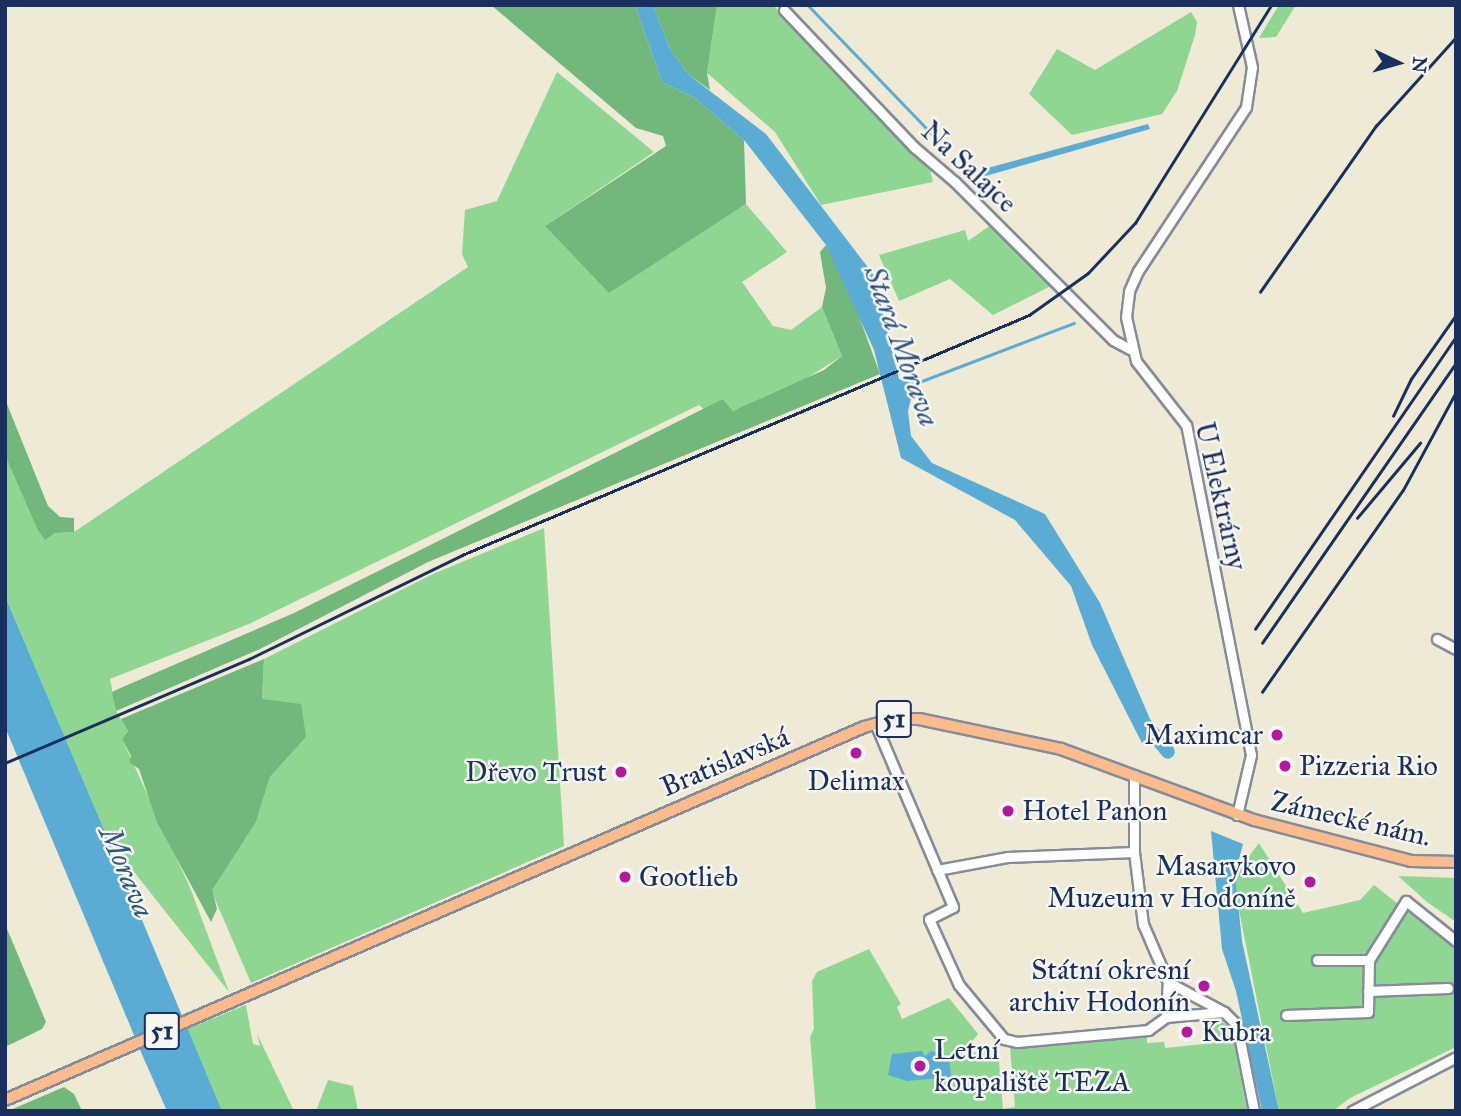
<!DOCTYPE html>
<meta charset="utf-8">
<style>
body{margin:0}
#map{position:relative;width:1461px;height:1116px;overflow:hidden;background:#eeead5;font-family:"IM FELL Great Primer",serif}
div>[style]{position:absolute}
[style*='--x']{left:calc(var(--x)*1px);top:calc(var(--y)*1px);width:calc(var(--w)*1px);rotate:calc(var(--a)*1deg)}
.green>*{inset:0;background:#8ed691}
.forest>*{inset:0;background:#72b77b}
.water>*{inset:0;background:#5bacd5}
.stream>*{height:2.5px;margin:-1.25px;padding:0 1.25px;transform-origin:1.25px;border-radius:1.25px;background:#5bacd5}
.river>*{height:14px;margin:-7px;padding:0 7px;transform-origin:7px;border-radius:7px;background:#5bacd5}
.roads{filter:drop-shadow(2px 0 #848c9a) drop-shadow(-2px 0 #848c9a) drop-shadow(0 2px #848c9a) drop-shadow(0 -2px #848c9a)}
.minor>*{height:9px;margin:-4.5px;padding:0 4.5px;transform-origin:4.5px;border-radius:4.5px;background:#fff}
.major>*{height:10px;margin:-5px;padding:0 5px;transform-origin:5px;border-radius:5px;background:#fbbb8d}
.rail>*{height:2.5px;margin:-1.25px;padding:0 1.25px;transform-origin:1.25px;border-radius:1.25px;background:#1b2f5e}
.dots>*{width:19px;height:19px;translate:-50% -50%;box-sizing:border-box;border:4px solid #f6f6f2;border-radius:50%}
span{translate:-50% -50%;white-space:nowrap;text-align:center;line-height:1.15;-webkit-text-stroke:5px #f6f6f2;paint-order:stroke}
.shield-label span{padding:2px 5px;background:#f6f6f2;border:2px solid;border-radius:5px;-webkit-text-stroke-width:0}
.shield-label{font-size:26px;color:#1b2f5e;font-weight:700}
.street-label{font-size:28px;color:#1b2f5e}
.poi-label{font-size:28px;color:#1b2f5e}
.right{translate:-100% -50%;text-align:right}
.left{translate:0 -50%;text-align:left}
.water-label{font-size:30px;color:#2e5482;font-style:italic}
.frame{position:absolute;inset:0;border:7px solid #1b2f5e;pointer-events:none}
.north{position:absolute;left:1363px;top:28px;width:70px;height:70px;-webkit-text-stroke:5px #f6f6f2;paint-order:stroke;rotate:95deg;font-size:19px;font-weight:700;line-height:28px;text-align:center;color:#1b2f5e}
.north::after{content:'';display:block;margin:auto;width:24px;height:32px;background:#1b2f5e;clip-path:polygon(50% 0,100% 100%,50% 72%,0 100%)}
</style>
<div id="map">
<div class="green">
<div style="clip-path:polygon(717px 5px,773px 5px,930px 170px,933px 182px,821px 205px,775px 132px,707px 73px)"></div>
<div style="clip-path:polygon(1279px 5px,1296px 5px,1276px 37px,1259px 38px)"></div>
<div style="clip-path:polygon(1191px 12px,1197px 22px,1195px 35px,1177px 91px,1162px 114px,1072px 135px,1029px 94px,1057px 49px,1095px 70px)"></div>
<div style="clip-path:polygon(557px 72px,654px 152px,545px 226px,609px 292px,746px 204px,787px 252px,742px 282px,773px 326px,791px 330px,822px 307px,842px 356px,786px 391px,733px 411px,723px 399px,706px 411px,699px 405px,249px 624px,110px 679px,116px 711px,128px 731px,122px 739px,191px 890px,229px 992px,108px 839px,5px 596px,5px 455px,45px 539px,55px 533px,74px 532px,468px 267px,462px 254px,465px 210px,497px 201px)"></div>
<div style="clip-path:polygon(991px 225px,1051px 286px,993px 315px,950px 279px,899px 301px,879px 255px,965px 230px,968px 241px)"></div>
<div style="clip-path:polygon(544px 528px,564px 846px,251px 983px,211px 890px,256px 822px,270px 777px,306px 737px,262px 699px,264px 659px,433px 574px)"></div>
<div style="clip-path:polygon(1259px 843px,1303px 913px,1360px 900px,1374px 885px,1456px 950px,1456px 1047px,1350px 1098px,1333px 1111px,1279px 1111px,1237px 900px,1235px 875px)"></div>
<div style="clip-path:polygon(1398px 876px,1456px 878px,1456px 922px,1427px 902px)"></div>
<div style="clip-path:polygon(869px 949px,901px 1004px,897px 1007px,902px 1019px,949px 998px,978px 1034px,968px 1047px,977px 1054px,985px 1045px,998px 1049px,1003px 1109px,1015px 1107px,1010px 1048px,1147px 1036px,1147px 1043px,1164px 1042px,1165px 1048px,1213px 1043px,1211px 1022px,1221px 1021px,1232px 1030px,1247px 1111px,816px 1111px,810px 1037px,814px 1029px,812px 981px,817px 972px)"></div>
<div style="clip-path:polygon(246px 1005px,253px 1044px,260px 1046px,257px 1034px,294px 1111px,222px 1111px,187px 1029px)"></div>
<div style="clip-path:polygon(328px 1080px,353px 1086px,358px 1111px,316px 1111px)"></div>
</div>
<div class="forest">
<div style="clip-path:polygon(491px 5px,635px 5px,662px 82px,695px 98px,744px 140px,746px 204px,609px 293px,545px 226px,666px 146px,663px 136px,636px 128px)"></div>
<div style="clip-path:polygon(653px 5px,717px 5px,707px 73px,710px 90px,689px 75px,670px 49px)"></div>
<div style="clip-path:polygon(826px 245px,849px 289px,880px 374px,428px 562px,260px 649px,116px 711px,112px 692px,125px 686px,294px 613px,723px 399px,733px 411px,824px 370px,842px 356px,822px 307px,826px 288px,820px 252px)"></div>
<div style="clip-path:polygon(5px 399px,48px 506px,60px 517px,74px 518px,74px 532px,55px 533px,45px 540px,38px 530px,5px 455px)"></div>
<div style="clip-path:polygon(264px 659px,262px 699px,301px 704px,306px 737px,270px 777px,256px 822px,212px 890px,217px 909px,211px 922px,157px 822px,139px 769px,129px 762px,131px 756px,122px 739px,128px 731px,121px 719px)"></div>
<div style="clip-path:polygon(5px 924px,46px 1022px,42px 1029px,5px 1047px)"></div>
<div style="clip-path:polygon(64px 1087px,74px 1094px,82px 1111px,8px 1111px)"></div>
</div>
<div class="water">
<div style="clip-path:polygon(635px 5px,653px 5px,670px 49px,689px 75px,766px 134px,873px 274px,899px 379px,915px 383px,908px 411px,911px 436px,932px 463px,1045px 514px,1100px 603px,1159px 740px,1142px 743px,1092px 645px,1071px 586px,1015px 520px,901px 458px,874px 350px,826px 245px,744px 140px,695px 98px,662px 82px)"></div>
<div style="clip-path:polygon(1148px 124px,1150px 129px,975px 179px,973px 176px,973px 172px)"></div>
<div style="clip-path:polygon(5px 596px,108px 839px,222px 1111px,167px 1111px,144px 1059px,5px 727px)"></div>
<div style="clip-path:polygon(1211px 831px,1243px 844px,1235px 875px,1242px 941px,1279px 1111px,1262px 1111px,1236px 991px,1222px 949px)"></div>
<div style="clip-path:polygon(922px 1051px,925px 1056px,931px 1051px,949px 1056px,951px 1077px,907px 1081px,888px 1075px,892px 1054px)"></div>
</div>
<div class="stream">
<div style="--x:808;--y:5;--w:190;--a:46.1"></div>
<div style="--x:914;--y:384;--w:171;--a:-20.9"></div>
</div>
<div class="river">
<div style="--x:1147;--y:726;--w:33;--a:51"></div>
</div>
<div class="roads">
<div class="minor">
<div style="--x:784;--y:10;--w:189;--a:46.5"></div>
<div style="--x:914;--y:147;--w:54;--a:40.5"></div>
<div style="--x:955;--y:182;--w:223;--a:45"></div>
<div style="--x:1113;--y:340;--w:19;--a:28"></div>
<div style="--x:1437;--y:639;--w:21;--a:28"></div>
<div style="--x:875;--y:723;--w:200;--a:67"></div>
<div style="--x:953;--y:907;--w:27;--a:153"></div>
<div style="--x:929;--y:919;--w:72;--a:65.6"></div>
<div style="--x:959;--y:985;--w:70;--a:50.2"></div>
<div style="--x:1004;--y:1039;--w:13;--a:13"></div>
<div style="--x:1017;--y:1042;--w:132;--a:-5.2"></div>
<div style="--x:1148;--y:1030;--w:22;--a:-36"></div>
<div style="--x:1134;--y:775;--w:77;--a:90"></div>
<div style="--x:1134;--y:852;--w:73;--a:82.9"></div>
<div style="--x:1143;--y:924;--w:63;--a:66.7"></div>
<div style="--x:1168;--y:982;--w:64;--a:28.2"></div>
<div style="--x:1224;--y:1012;--w:18;--a:45"></div>
<div style="--x:1237;--y:1025;--w:88;--a:78.8"></div>
<div style="--x:1237;--y:815;--w:62;--a:-76.9"></div>
<div style="--x:1251;--y:755;--w:336;--a:-101.1"></div>
<div style="--x:1186;--y:425;--w:81;--a:-128"></div>
<div style="--x:1136;--y:361;--w:45;--a:-102.8"></div>
<div style="--x:1126;--y:317;--w:26;--a:-83"></div>
<div style="--x:1129;--y:291;--w:22;--a:-66"></div>
<div style="--x:1138;--y:271;--w:196;--a:-56.6"></div>
<div style="--x:1246;--y:107;--w:40;--a:-81.5"></div>
<div style="--x:1252;--y:67;--w:64;--a:-102.7"></div>
<div style="--x:937;--y:870;--w:71;--a:-10.5"></div>
<div style="--x:1007;--y:857;--w:127;--a:-2.3"></div>
<div style="--x:1317;--y:960;--w:52;--a:0"></div>
<div style="--x:1368;--y:991;--w:80;--a:-2.1"></div>
<div style="--x:1286;--y:1015;--w:82;--a:-2.1"></div>
<div style="--x:1368;--y:1012;--w:52;--a:-88.9"></div>
<div style="--x:1369;--y:960;--w:70;--a:-57.9"></div>
<div style="--x:1406;--y:901;--w:64;--a:38.7"></div>
<div style="--x:1166;--y:1017;--w:57;--a:-5"></div>
<div style="--x:1166;--y:1017;--w:35;--a:-87"></div>
<div style="--x:1352;--y:1111;--w:117;--a:-27.4"></div>
</div>
<div class="major">
<div style="--x:5;--y:1100;--w:936;--a:-23.47"></div>
<div style="--x:864;--y:727;--w:31;--a:-15"></div>
<div style="--x:894;--y:719;--w:25;--a:0"></div>
<div style="--x:919;--y:719;--w:145;--a:11.9"></div>
<div style="--x:1061;--y:749;--w:206;--a:20.2"></div>
<div style="--x:1254;--y:820;--w:162;--a:14.6"></div>
<div style="--x:1411;--y:861;--w:45;--a:1.3"></div>
</div>
</div>
<div class="rail">
<div style="--x:1260;--y:292;--w:203;--a:-55.1"></div>
<div style="--x:1376;--y:126;--w:120;--a:-48"></div>
<div style="--x:1393;--y:416;--w:41;--a:-64.1"></div>
<div style="--x:1411;--y:379;--w:78;--a:-54.9"></div>
<div style="--x:1357;--y:518;--w:98;--a:-50"></div>
<div style="--x:1255;--y:629;--w:354;--a:-55.5"></div>
<div style="--x:1262;--y:643;--w:341;--a:-55.3"></div>
<div style="--x:1262;--y:692;--w:246;--a:-55.1"></div>
<div style="--x:1403;--y:490;--w:111;--a:-61.6"></div>
<div style="--x:5;--y:763;--w:265;--a:-23.1"></div>
<div style="--x:249;--y:659;--w:237;--a:-26"></div>
<div style="--x:462;--y:555;--w:616;--a:-22.94"></div>
<div style="--x:1029;--y:315;--w:72;--a:-35.4"></div>
<div style="--x:1088;--y:273;--w:69;--a:-46.8"></div>
<div style="--x:1135;--y:223;--w:257;--a:-58"></div>
</div>
<div class="dots">
<div style="left:1277px;top:735px;background:#b5179e"></div>
<div style="left:856px;top:753px;background:#b5179e"></div>
<div style="left:1285px;top:766px;background:#b5179e"></div>
<div style="left:621px;top:772px;background:#b5179e"></div>
<div style="left:1008px;top:811px;background:#b5179e"></div>
<div style="left:625px;top:877px;background:#b5179e"></div>
<div style="left:1310px;top:882px;background:#b5179e"></div>
<div style="left:1204px;top:986px;background:#b5179e"></div>
<div style="left:1187px;top:1032px;background:#b5179e"></div>
<div style="left:920px;top:1066px;background:#b5179e"></div>
</div>
<div class="shield-label">
<span style="left:894px;top:719px">51</span>
<span style="left:162px;top:1031px">51</span>
</div>
<div class="street-label">
<span style="left:969px;top:167px;rotate:43deg">Na Salajce</span>
<span style="left:1221px;top:496px;rotate:77deg">U Elektrárny</span>
<span style="left:725px;top:762px;rotate:-23deg">Bratislavská</span>
<span style="left:1351px;top:819px;rotate:13deg">Zámecké nám.</span>
</div>
<div class="poi-label">
<span class="right" style="left:1263px;top:735px">Maximcar</span>
<span class="left" style="left:1299px;top:766px">Pizzeria Rio</span>
<span class="right" style="left:607px;top:772px">Dřevo Trust</span>
<span style="left:856px;top:781px">Delimax</span>
<span class="left" style="left:1022px;top:811px">Hotel Panon</span>
<span class="right" style="left:1296px;top:882px">Masarykovo<br>Muzeum v Hodoníně</span>
<span class="left" style="left:639px;top:877px">Gootlieb</span>
<span class="right" style="left:1190px;top:986px">Státní okresní<br>archiv Hodonín</span>
<span class="left" style="left:1201px;top:1032px">Kubra</span>
<span class="left" style="left:934px;top:1066px">Letní<br>koupaliště TEZA</span>
</div>
<div class="water-label">
<span style="left:902px;top:346px;rotate:70deg">Stará Morava</span>
<span style="left:127px;top:872px;rotate:67deg">Morava</span>
</div>
<div class="frame"></div>
<div class="north">N</div>
</div>
